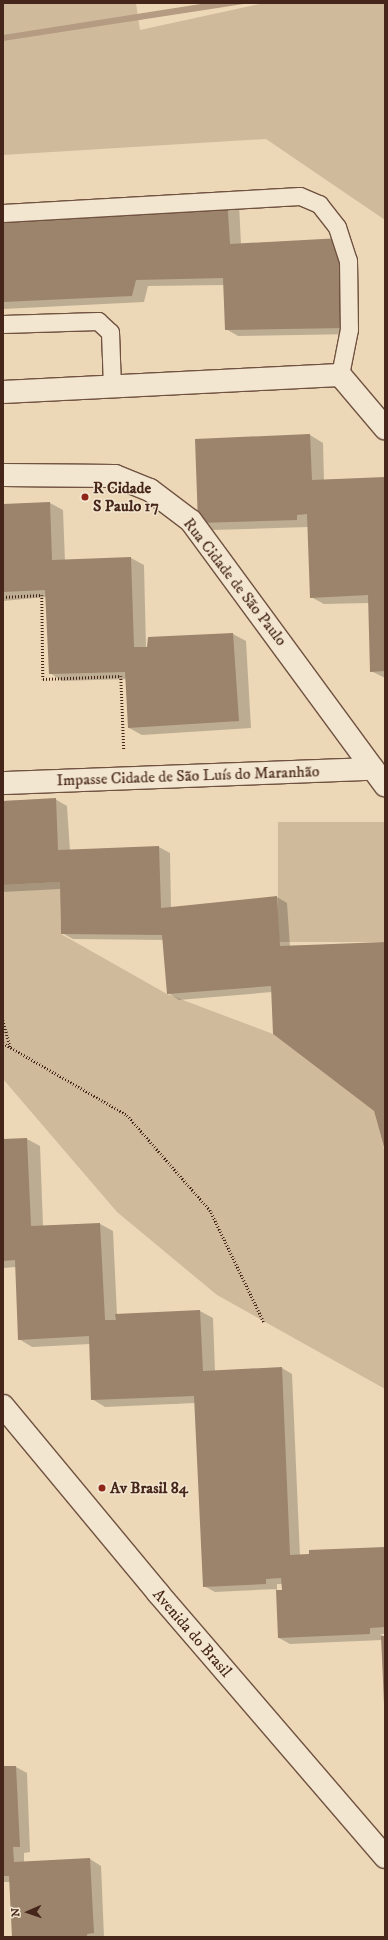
<!DOCTYPE html>
<meta charset="utf-8">
<style>
body{margin:0}
#map{position:relative;width:388px;height:1940px;overflow:hidden;background:#ecd8b7;font-family:"IM FELL DW Pica",serif}
div>[style]{position:absolute}
[style*='--x']{left:calc(var(--x)*1px);top:calc(var(--y)*1px);width:calc(var(--w)*1px);rotate:calc(var(--a)*1deg)}
.green>*{inset:0;background:#d0ba9c;transform-origin:0 0}
.water>*{inset:0;background:#b49b82}
.shadow>*{inset:0;background:#0003}
.building>*{inset:0;background:#9c836c}
.path>*{height:2.5px;margin-top:-1.25px;transform-origin:0;background:repeating-linear-gradient(90deg,#46261a 0 1px,transparent 0 3px)}
.roads{filter:drop-shadow(1px 0 #705241) drop-shadow(-1px 0 #705241) drop-shadow(0 1px #705241) drop-shadow(0 -1px #705241)}
.service>*{height:17px;margin:-8.5px;padding:0 8.5px;transform-origin:8.5px;border-radius:8.5px;background:#f3e6d0}
.minor>*{height:22px;margin:-11px;padding:0 11px;transform-origin:11px;border-radius:11px;background:#f3e6d0}
.tertiary>*{height:22px;margin:-11px;padding:0 11px;transform-origin:11px;border-radius:11px;background:#f3e6d0}
.dots>*{width:11px;height:11px;translate:-50% -50%;box-sizing:border-box;border:2px solid #f3e6d0;border-radius:50%}
span{translate:-50% -50%;white-space:nowrap;text-align:center;line-height:1.15;-webkit-text-stroke:3px #f3e6d0;paint-order:stroke}
.poi-label{font-size:16px;color:#46261a;font-weight:700}
.left{translate:0 -50%;text-align:left}
.street-label{font-size:16px;color:#46261a}
.frame{position:absolute;inset:0;border:4px solid #46261a;pointer-events:none}
.north{position:absolute;left:8px;top:1892px;width:40px;height:40px;-webkit-text-stroke:3px #f3e6d0;paint-order:stroke;rotate:268deg;font-size:11px;font-weight:700;line-height:16px;text-align:center;color:#46261a}
.north::after{content:'';display:block;margin:auto;width:14px;height:18px;background:#46261a;clip-path:polygon(50% 0,100% 100%,50% 72%,0 100%)}
</style>
<div id="map">
<div class="green">
<div style="clip-path:polygon(3px 3px,136px 3px,140px 30px,264px 3px,385px 3px,385px 220px,266px 139px,3px 155px)"></div>
<div style="left:385px;top:822px;width:120px;height:107px;rotate:90deg"></div>
<div style="clip-path:polygon(60px 882px,61px 934px,167px 994px,273px 1034px,374px 1111px,385px 1153px,385px 1389px,217px 1295px,117px 1212px,3px 1079px,3px 885px)"></div>
</div>
<div class="water">
<div style="clip-path:polygon(207px 3px,250px 3px,3px 41px,3px 35px)"></div>
</div>
<div class="shadow">
<div style="clip-path:polygon(239px 204px,241px 244px,341px 239px,353px 246px,355px 334px,238px 336px,226px 329px,225px 285px,148px 286px,144px 302px,3px 309px,3px 208px)"></div>
<div style="clip-path:polygon(310px 435px,323px 443px,324px 480px,385px 478px,385px 678px,371px 671px,369px 603px,324px 604px,311px 597px,308px 527px,212px 530px,199px 523px)"></div>
<div style="clip-path:polygon(50px 503px,63px 510px,65px 561px,131px 558px,144px 565px,146px 648px,233px 634px,246px 641px,251px 728px,142px 735px,129px 728px,127px 679px,62px 681px,50px 673px,46px 597px,3px 601px,3px 505px)"></div>
<div style="clip-path:polygon(55px 799px,67px 806px,70px 851px,159px 847px,170px 853px,171px 908px,277px 897px,287px 903px,290px 946px,385px 943px,385px 1149px,375px 1110px,272px 992px,179px 1000px,168px 993px,163px 940px,73px 939px,62px 933px,60px 889px,3px 892px,3px 801px)"></div>
<div style="clip-path:polygon(evenodd,27px 1139px,40px 1146px,43px 1226px,100px 1224px,113px 1231px,117px 1315px,200px 1311px,213px 1318px,215px 1371px,282px 1368px,292px 1374px,300px 1556px,385px 1548px,385px 1634px,380px 1634px,385px 1637px,385px 1709px,382px 1640px,290px 1644px,279px 1638px,277px 1589px,215px 1592px,204px 1586px,195px 1403px,105px 1407px,92px 1399px,90px 1344px,32px 1347px,19px 1339px,16px 1267px,3px 1268px,3px 1140px,27px 1139px,277px 1584px,283px 1584px,284px 1591px,277px 1591px,277px 1584px)"></div>
<div style="clip-path:polygon(3px 1767px,16px 1767px,27px 1773px,30px 1852px,24px 1853px,24px 1862px,90px 1859px,101px 1866px,104px 1937px,13px 1937px,10px 1882px,3px 1882px)"></div>
</div>
<div class="building">
<div style="clip-path:polygon(227px 196px,230px 244px,341px 238px,343px 328px,225px 330px,223px 278px,136px 280px,132px 296px,3px 302px,3px 207px)"></div>
<div style="clip-path:polygon(310px 434px,312px 480px,385px 477px,385px 671px,370px 672px,368px 595px,310px 598px,307px 514px,297px 515px,297px 520px,198px 523px,195px 439px)"></div>
<div style="clip-path:polygon(50px 502px,52px 560px,131px 557px,134px 647px,147px 647px,148px 637px,233px 633px,239px 721px,128px 728px,125px 672px,49px 674px,45px 590px,3px 592px,3px 504px)"></div>
<div style="clip-path:polygon(56px 798px,58px 850px,159px 846px,161px 908px,277px 896px,280px 946px,385px 942px,385px 1151px,374px 1111px,273px 1034px,271px 986px,167px 994px,162px 935px,61px 934px,60px 882px,3px 885px,3px 801px)"></div>
<div style="clip-path:polygon(27px 1138px,31px 1226px,100px 1223px,105px 1320px,116px 1320px,115px 1314px,200px 1310px,203px 1371px,282px 1367px,290px 1555px,309px 1554px,309px 1550px,385px 1547px,385px 1627px,370px 1628px,370px 1634px,278px 1638px,276px 1590px,282px 1590px,281px 1578px,266px 1579px,266px 1584px,203px 1587px,194px 1396px,91px 1400px,89px 1336px,18px 1340px,15px 1260px,3px 1261px,3px 1139px)"></div>
<div style="clip-path:polygon(381px 1636px,385px 1636px,385px 1704px,384px 1704px)"></div>
<div style="clip-path:polygon(3px 1766px,16px 1766px,20px 1847px,13px 1847px,14px 1862px,90px 1858px,94px 1933px,87px 1934px,87px 1937px,12px 1937px,9px 1876px,3px 1876px)"></div>
</div>
<div class="path">
<div style="--x:3;--y:597;--w:39;--a:-3"></div>
<div style="--x:42;--y:595;--w:84;--a:89.3"></div>
<div style="--x:43;--y:679;--w:78;--a:-2.2"></div>
<div style="--x:121;--y:676;--w:74;--a:87.7"></div>
<div style="--x:3;--y:1020;--w:28;--a:75"></div>
<div style="--x:3;--y:1043;--w:143;--a:30.1"></div>
<div style="--x:127;--y:1115;--w:126;--a:48.9"></div>
<div style="--x:210;--y:1210;--w:124;--a:64.3"></div>
</div>
<div class="roads">
<div class="service">
<div style="--x:3;--y:213;--w:297;--a:-3.3"></div>
<div style="--x:300;--y:196;--w:21;--a:23"></div>
<div style="--x:319;--y:204;--w:29;--a:52"></div>
<div style="--x:337;--y:227;--w:35;--a:72"></div>
<div style="--x:348;--y:260;--w:69;--a:89.2"></div>
<div style="--x:349;--y:329;--w:47;--a:101.1"></div>
<div style="--x:3;--y:324;--w:95;--a:-1.8"></div>
<div style="--x:98;--y:321;--w:16;--a:43"></div>
<div style="--x:110;--y:332;--w:55;--a:87.9"></div>
</div>
<div class="minor">
<div style="--x:3;--y:392;--w:337;--a:-2.9"></div>
<div style="--x:340;--y:375;--w:70;--a:49.7"></div>
<div style="--x:3;--y:475;--w:112;--a:0.5"></div>
<div style="--x:115;--y:476;--w:38;--a:22"></div>
<div style="--x:150;--y:490;--w:51;--a:37.1"></div>
<div style="--x:191;--y:521;--w:328;--a:53.7"></div>
<div style="--x:3;--y:783;--w:370;--a:-2.2"></div>
</div>
<div class="tertiary">
<div style="--x:3;--y:1406;--w:243;--a:50.3"></div>
<div style="--x:158;--y:1593;--w:348;--a:49.3"></div>
</div>
</div>
<div class="dots">
<div style="left:85px;top:497px;background:#8f2418"></div>
<div style="left:102px;top:1488px;background:#8f2418"></div>
</div>
<div class="poi-label">
<span class="left" style="left:93px;top:497px">R Cidade<br>S Paulo 17</span>
<span class="left" style="left:110px;top:1488px">Av Brasil 84</span>
</div>
<div class="street-label">
<span style="left:235px;top:582px;rotate:52deg">Rua Cidade de São Paulo</span>
<span style="left:188px;top:776px;rotate:-2deg">Impasse Cidade de São Luís do Maranhão</span>
<span style="left:192px;top:1633px;rotate:49deg">Avenida do Brasil</span>
</div>
<div class="frame"></div>
<div class="north">N</div>
</div>
